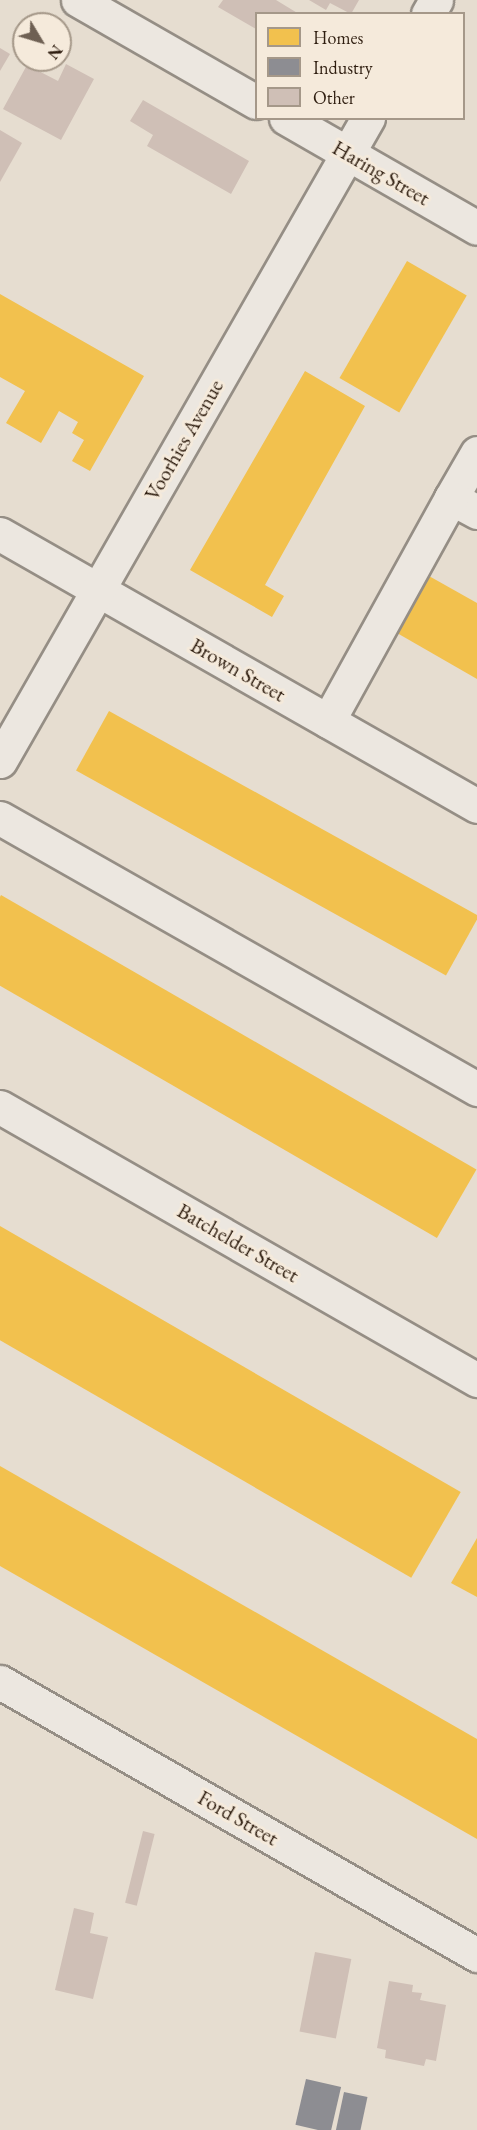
<!DOCTYPE html>
<style>
body{margin:0}
#map{position:relative;width:477px;height:2130px;overflow:hidden;background:#e6ddd0;font-family:"EB Garamond",serif}
div>[style]{position:absolute}
[style*='--x']{left:calc(var(--x)*1px);top:calc(var(--y)*1px);width:calc(var(--w)*1px);rotate:calc(var(--a)*1deg)}
.homes>*{inset:0;background:#f2c14e;transform-origin:0 0}
.industry>*{inset:0;background:#8d8d92;transform-origin:0 0}
.building>*{inset:0;background:#cfbfb6;transform-origin:0 0}
.roads{filter:drop-shadow(2px 0 #958e85) drop-shadow(-2px 0 #958e85) drop-shadow(0 2px #958e85) drop-shadow(0 -2px #958e85)}
.minor>*{height:33px;margin:-16.5px;padding:0 16.5px;transform-origin:16.5px;border-radius:16.5px;background:#ece7e0}
span{translate:-50% -50%;white-space:nowrap;text-align:center;line-height:1.15;-webkit-text-stroke:6px #f5eadb;paint-order:stroke}
.street-label{font-size:21px;color:#2e1d0f}
.legend{position:absolute;left:255px;top:12px;width:210px;height:108px;box-sizing:border-box;background:#f5eadb;border:2px solid #a59889;margin:0;padding:8px 10px;list-style:none;font-size:18px;color:#2e1d0f}
.legend li{display:flex;align-items:center;gap:12px;height:30px}
.legend b{width:30px;border:2px solid #a59889}
.north{position:absolute;left:12px;top:12px;width:60px;height:60px;box-sizing:border-box;background:#f5eadb;border:2px solid #a59889;border-radius:50%;rotate:128deg;font-size:16px;font-weight:700;line-height:24px;text-align:center;color:#2e1d0f}
.north::after{content:'';display:block;margin:auto;width:21px;height:27px;background:#6e6053;clip-path:polygon(50% 0,100% 100%,50% 72%,0 100%)}
</style>
<div id="map">
<div class="homes">
<i style="left:407px;top:261px;width:69px;height:135px;rotate:30deg"></i>
<i style="clip-path:polygon(0 294px,144px 376px,90px 471px,72px 461px,84px 440px,72px 433px,78px 422px,59px 411px,41px 443px,6px 423px,25px 391px,0 377px)"></i>
<i style="clip-path:polygon(305px 371px,365px 406px,265px 585px,284px 596px,272px 617px,190px 570px)"></i>
<i style="clip-path:polygon(429px 576px,477px 603px,477px 679px,397px 633px)"></i>
<i style="left:109px;top:711px;width:423px;height:68px;rotate:29deg"></i>
<i style="left:1px;top:895px;width:549px;height:79px;rotate:30deg"></i>
<i style="left:0;top:1226px;width:532px;height:99px;rotate:30deg"></i>
<i style="clip-path:polygon(0 1466px,477px 1739px,477px 1839px,0 1566px)"></i>
<i style="clip-path:polygon(477px 1538px,477px 1597px,451px 1583px)"></i>
</div>
<div class="industry">
<i style="left:306px;top:2079px;width:36px;height:47px;rotate:13deg"></i>
<i style="left:344px;top:2092px;width:24px;height:39px;rotate:12deg"></i>
</div>
<div class="building">
<i style="clip-path:polygon(223px 0,276px 0,299px 14px,256px 14px,256px 29px,218px 7px)"></i>
<i style="clip-path:polygon(309px 0,359px 0,351px 14px,330px 3px,326px 10px)"></i>
<i style="clip-path:polygon(0 48px,10px 54px,0 71px)"></i>
<i style="clip-path:polygon(66px 64px,94px 79px,61px 140px,3px 109px,27px 65px,58px 81px)"></i>
<i style="clip-path:polygon(143px 100px,249px 161px,231px 194px,147px 146px,153px 135px,130px 121px)"></i>
<i style="clip-path:polygon(0 130px,22px 143px,0 182px)"></i>
<i style="left:143px;top:1831px;width:12px;height:74px;rotate:14deg"></i>
<i style="clip-path:polygon(74px 1908px,94px 1913px,90px 1933px,108px 1937px,93px 1999px,55px 1990px)"></i>
<i style="left:315px;top:1952px;width:37px;height:81px;rotate:11deg"></i>
<i style="clip-path:polygon(389px 1981px,413px 1985px,412px 1992px,422px 1993px,420px 2000px,446px 2005px,436px 2061px,426px 2059px,424px 2066px,385px 2058px,386px 2050px,377px 2048px)"></i>
</div>
<div class="roads">
<div class="minor">
<i style="--x:78;--y:0;--w:205;--a:29.8"></i>
<i style="--x:428;--y:14;--w:16;--a:-60"></i>
<i style="--x:286;--y:118;--w:220;--a:29.9"></i>
<i style="--x:477;--y:453;--w:52;--a:120"></i>
<i style="--x:451;--y:498;--w:30;--a:28"></i>
<i style="--x:0;--y:534;--w:549;--a:29.69"></i>
<i style="--x:328;--y:721;--w:255;--a:-61.1"></i>
<i style="--x:0;--y:761;--w:741;--a:-60.22"></i>
<i style="--x:0;--y:818;--w:549;--a:29.6"></i>
<i style="--x:0;--y:1107;--w:550;--a:29.78"></i>
<i style="--x:0;--y:1682;--w:550;--a:29.78"></i>
</div>
</div>
<div class="street-label">
<span style="left:381px;top:173px;rotate:30deg">Haring Street</span>
<span style="left:184px;top:440px;rotate:-60deg">Voorhies Avenue</span>
<span style="left:238px;top:670px;rotate:30deg">Brown Street</span>
<span style="left:238px;top:1243px;rotate:30deg">Batchelder Street</span>
<span style="left:238px;top:1818px;rotate:30deg">Ford Street</span>
</div>
<ul class="legend">
<li><b style="height:16px;background:#f2c14e"></b>Homes</li>
<li><b style="height:16px;background:#8d8d92"></b>Industry</li>
<li><b style="height:16px;background:#cfbfb6"></b>Other</li>
</ul>
<div class="north">N</div>
</div>
